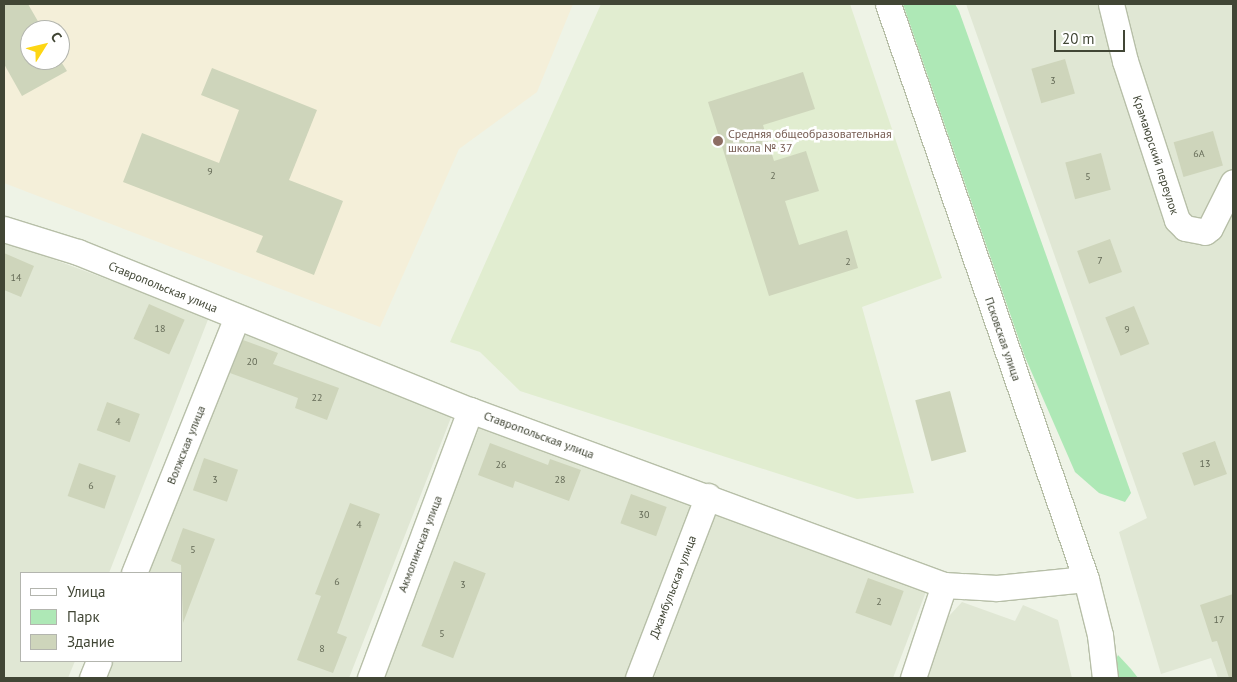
<!DOCTYPE html>
<meta charset="utf-8">
<style>
body{margin:0}
#map{position:relative;width:1237px;height:682px;overflow:hidden;background:#eef3e6;font-family:"PT Sans",sans-serif}
div>[style]{position:absolute}
[style*='--x']{left:calc(var(--x)*1px);top:calc(var(--y)*1px);width:calc(var(--w)*1px);rotate:calc(var(--a)*1deg)}
.residential>*{inset:0;background:#e0e7d4}
.education>*{inset:0;background:#e1edd0}
.medical>*{inset:0;background:#f4efd9}
.green>*{inset:0;background:#aee8b6}
.building>*{inset:0;background:#ced5bb;transform-origin:0 0}
.roads{filter:drop-shadow(1px 0 #b7bfa8) drop-shadow(-1px 0 #b7bfa8) drop-shadow(0 1px #b7bfa8) drop-shadow(0 -1px #b7bfa8)}
.minor>*{height:25px;margin:-12.5px;padding:0 12.5px;transform-origin:12.5px;border-radius:12.5px;background:#fff}
.dots>*{width:14px;height:14px;translate:-50% -50%;box-sizing:border-box;border:2px solid #fff;border-radius:50%}
span{translate:-50% -50%;white-space:nowrap;text-align:center;line-height:1.15;-webkit-text-stroke:5px #fff;paint-order:stroke}
.number-label{font-size:10px;color:#646a56}
.number-label span{-webkit-text-stroke-width:0}
.education-label{font-size:12px;color:#785e54}
.left{translate:0 -50%;text-align:left}
.street-label{font-size:12px;color:#414635}
.frame{position:absolute;inset:0;border:5px solid #414635;pointer-events:none}
.legend{position:absolute;left:20px;top:572px;width:162px;height:90px;box-sizing:border-box;background:#fff;border:1px solid #b3b5ae;margin:0;padding:6px 9px;list-style:none;font-size:15px;color:#414635}
.legend li{display:flex;align-items:center;gap:10px;height:25px}
.legend b{width:25px;border:1px solid #b3b5ae}
.north{position:absolute;left:20px;top:20px;width:50px;height:50px;box-sizing:border-box;background:#fff;border:1px solid #b3b5ae;border-radius:50%;rotate:54deg;font-size:14px;font-weight:700;line-height:20px;text-align:center;color:#414635}
.north::after{content:'';display:block;margin:auto;width:18px;height:22px;background:#fdd614;clip-path:polygon(50% 0,100% 100%,50% 72%,0 100%)}
.scale{position:absolute;left:1054px;top:30px;width:71px;height:22px;box-sizing:border-box;border:2px solid #414635;border-top:0;padding-left:6px;font-size:15px;line-height:18px;white-space:nowrap;color:#414635;-webkit-text-stroke:4px #fff;paint-order:stroke}
</style>
<div id="map">
<div class="residential">
<i style="clip-path:polygon(966px 4px,1233px 4px,1233px 678px,1218px 678px,1211px 658px,1161px 674px,1119px 532px,1147px 518px)"></i>
<i style="clip-path:polygon(4px 241px,209px 317px,109px 573px,21px 573px,21px 661px,75px 661px,68px 678px,4px 678px)"></i>
<i style="clip-path:polygon(243px 325px,454px 410px,349px 678px,103px 678px,110px 661px,181px 661px,181px 573px,144px 573px)"></i>
<i style="clip-path:polygon(482px 421px,694px 499px,626px 678px,379px 678px)"></i>
<i style="clip-path:polygon(715px 510px,927px 589px,893px 678px,654px 678px)"></i>
<i style="clip-path:polygon(962px 602px,1015px 621px,1023px 605px,1058px 620px,1072px 678px,926px 678px,949px 616px)"></i>
</div>
<div class="education">
<i style="clip-path:polygon(601px 4px,850px 4px,942px 278px,862px 307px,914px 493px,857px 499px,520px 391px,480px 352px,450px 342px)"></i>
</div>
<div class="medical">
<i style="clip-path:polygon(evenodd,4px 4px,573px 4px,537px 92px,459px 149px,380px 327px,4px 183px,4px 4px,30px 30px,60px 30px,60px 60px,30px 60px,30px 30px)"></i>
</div>
<div class="green">
<i style="clip-path:polygon(903px 4px,955px 4px,959px 11px,1131px 493px,1125px 502px,1099px 493px,1075px 472px,1025px 357px)"></i>
<i style="clip-path:polygon(1118px 655px,1131px 669px,1138px 678px,1116px 678px,1114px 663px)"></i>
</div>
<div class="building">
<i style="clip-path:polygon(4px 4px,28px 4px,43px 30px,30px 30px,30px 60px,60px 60px,67px 71px,22px 96px,4px 64px)"></i>
<i style="left:1065px;top:59px;width:36px;height:35px;rotate:74deg"></i>
<i style="clip-path:polygon(212px 68px,317px 110px,289px 180px,343px 201px,314px 275px,256px 252px,263px 236px,123px 182px,142px 133px,219px 163px,239px 110px,201px 95px)"></i>
<i style="clip-path:polygon(803px 72px,815px 109px,763px 125px,774px 161px,806px 151px,819px 191px,785px 201px,799px 245px,847px 230px,858px 268px,769px 296px,708px 102px)"></i>
<i style="left:1213px;top:131px;width:36px;height:41px;rotate:74deg"></i>
<i style="left:1101px;top:153px;width:38px;height:37px;rotate:75deg"></i>
<i style="left:1110px;top:239px;width:35px;height:35px;rotate:70deg"></i>
<i style="clip-path:polygon(4px 253px,34px 266px,21px 297px,4px 290px)"></i>
<i style="left:149px;top:304px;width:39px;height:38px;rotate:24deg"></i>
<i style="left:1134px;top:306px;width:41px;height:31px;rotate:68deg"></i>
<i style="clip-path:polygon(243px 340px,278px 353px,273px 364px,339px 388px,327px 420px,295px 408px,298px 398px,230px 373px)"></i>
<i style="left:950px;top:391px;width:63px;height:36px;rotate:75deg"></i>
<i style="left:107px;top:402px;width:35px;height:30px;rotate:20deg"></i>
<i style="left:1215px;top:441px;width:35px;height:35px;rotate:70deg"></i>
<i style="clip-path:polygon(490px 443px,548px 465px,550px 459px,581px 470px,569px 501px,515px 481px,513px 488px,478px 475px)"></i>
<i style="left:204px;top:458px;width:36px;height:34px;rotate:19deg"></i>
<i style="left:79px;top:463px;width:39px;height:35px;rotate:19deg"></i>
<i style="left:631px;top:494px;width:38px;height:31px;rotate:20deg"></i>
<i style="clip-path:polygon(350px 503px,380px 514px,337px 633px,347px 637px,333px 673px,297px 660px,321px 596px,315px 594px)"></i>
<i style="clip-path:polygon(183px 528px,215px 539px,183px 623px,181px 565px,171px 561px)"></i>
<i style="left:454px;top:561px;width:34px;height:91px;rotate:21deg"></i>
<i style="left:868px;top:578px;width:38px;height:37px;rotate:20deg"></i>
<i style="clip-path:polygon(1233px 594px,1233px 678px,1229px 678px,1217px 641px,1212px 642px,1200px 605px)"></i>
</div>
<div class="roads">
<div class="minor">
<i style="--x:888;--y:4;--w:608;--a:71"></i>
<i style="--x:1086;--y:579;--w:58;--a:76"></i>
<i style="--x:1100;--y:635;--w:43;--a:83.4"></i>
<i style="--x:1111;--y:4;--w:59;--a:76.2"></i>
<i style="--x:1125;--y:61;--w:167;--a:71.9"></i>
<i style="--x:1177;--y:220;--w:11;--a:45"></i>
<i style="--x:1185;--y:228;--w:20;--a:11"></i>
<i style="--x:1205;--y:232;--w:6;--a:-39"></i>
<i style="--x:1210;--y:228;--w:51;--a:-63.4"></i>
<i style="--x:4;--y:229;--w:77;--a:17.3"></i>
<i style="--x:78;--y:252;--w:423;--a:22"></i>
<i style="--x:470;--y:410;--w:505;--a:20.26"></i>
<i style="--x:944;--y:585;--w:53;--a:3.2"></i>
<i style="--x:997;--y:588;--w:89;--a:-5.8"></i>
<i style="--x:134;--y:573;--w:276;--a:-68.1"></i>
<i style="--x:92;--y:678;--w:18;--a:-68"></i>
<i style="--x:370;--y:678;--w:286;--a:-69.5"></i>
<i style="--x:638;--y:678;--w:195;--a:-69"></i>
<i style="--x:913;--y:678;--w:98;--a:-71.6"></i>
</div>
</div>
<div class="dots">
<i style="left:718px;top:141px;background:#8d6e63"></i>
</div>
<div class="number-label">
<span style="left:1053px;top:81px">3</span>
<span style="left:1199px;top:154px">6А</span>
<span style="left:210px;top:172px">9</span>
<span style="left:773px;top:176px">2</span>
<span style="left:1088px;top:177px">5</span>
<span style="left:1100px;top:261px">7</span>
<span style="left:848px;top:262px">2</span>
<span style="left:16px;top:278px">14</span>
<span style="left:160px;top:329px">18</span>
<span style="left:1127px;top:330px">9</span>
<span style="left:252px;top:362px">20</span>
<span style="left:317px;top:398px">22</span>
<span style="left:118px;top:422px">4</span>
<span style="left:1205px;top:464px">13</span>
<span style="left:501px;top:465px">26</span>
<span style="left:215px;top:480px">3</span>
<span style="left:560px;top:480px">28</span>
<span style="left:91px;top:486px">6</span>
<span style="left:644px;top:515px">30</span>
<span style="left:359px;top:525px">4</span>
<span style="left:193px;top:550px">5</span>
<span style="left:337px;top:582px">6</span>
<span style="left:463px;top:585px">3</span>
<span style="left:879px;top:602px">2</span>
<span style="left:1219px;top:620px">17</span>
<span style="left:442px;top:634px">5</span>
<span style="left:322px;top:649px">8</span>
</div>
<div class="education-label">
<span class="left" style="left:728px;top:141px">Средняя общеобразовательная<br>школа № 37</span>
</div>
<div class="street-label">
<span style="left:1156px;top:155px;rotate:72deg">Крамаюрский переулок</span>
<span style="left:163px;top:287px;rotate:22deg">Ставропольская улица</span>
<span style="left:1003px;top:339px;rotate:71deg">Псковская улица</span>
<span style="left:539px;top:435px;rotate:20deg">Ставропольская улица</span>
<span style="left:186px;top:445px;rotate:-68deg">Волжская улица</span>
<span style="left:420px;top:544px;rotate:-69deg">Акмолинская улица</span>
<span style="left:673px;top:587px;rotate:-69deg">Джамбульская улица</span>
</div>
<div class="frame"></div>
<ul class="legend">
<li><b style="height:6px;background:#fff"></b>Улица</li>
<li><b style="height:14px;background:#aee8b6"></b>Парк</li>
<li><b style="height:14px;background:#ced5bb"></b>Здание</li>
</ul>
<div class="north">С</div>
<div class="scale">20 m</div>
</div>
